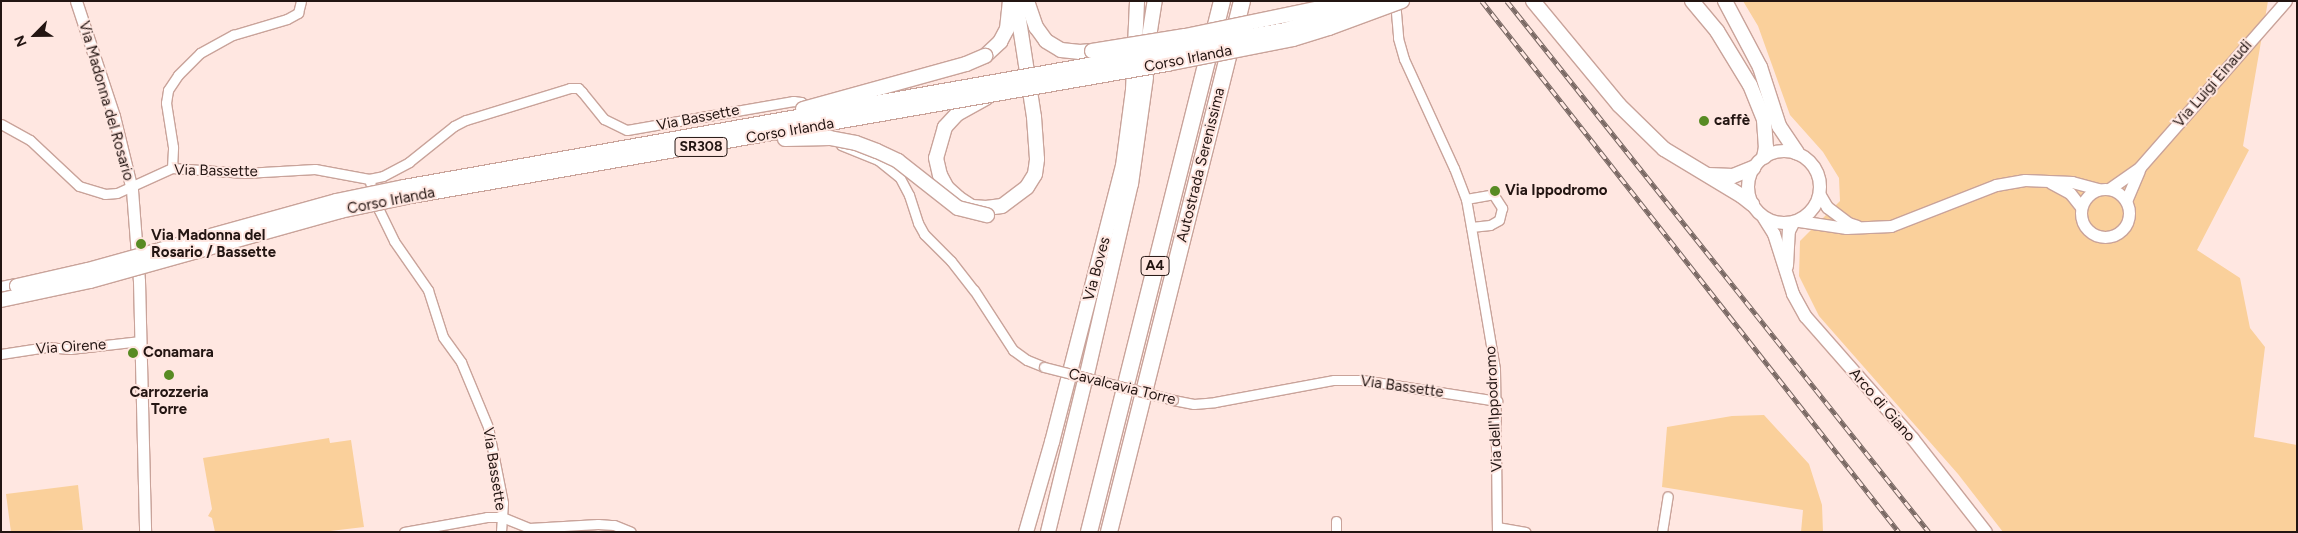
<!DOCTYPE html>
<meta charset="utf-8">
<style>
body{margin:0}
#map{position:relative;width:2298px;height:533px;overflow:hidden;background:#ffe7e1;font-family:Figtree,sans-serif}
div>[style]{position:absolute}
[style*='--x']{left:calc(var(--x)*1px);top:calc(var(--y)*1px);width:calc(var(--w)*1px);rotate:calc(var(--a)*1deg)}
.green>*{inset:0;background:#fad09b}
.roads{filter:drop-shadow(1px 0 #c9a39a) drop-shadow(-1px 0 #c9a39a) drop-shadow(0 1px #c9a39a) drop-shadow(0 -1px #c9a39a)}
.minor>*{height:9px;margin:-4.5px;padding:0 4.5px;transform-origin:4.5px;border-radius:4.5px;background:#fff}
.tertiary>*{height:11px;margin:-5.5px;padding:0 5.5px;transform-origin:5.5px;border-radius:5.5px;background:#fff}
.tertiary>.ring{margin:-5.5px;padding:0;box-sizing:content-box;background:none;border:11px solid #fff;border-radius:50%}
.secondary>*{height:12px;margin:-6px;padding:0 6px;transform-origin:6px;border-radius:6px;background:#fff}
.secondary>.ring{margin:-6px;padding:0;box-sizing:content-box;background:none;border:12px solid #fff;border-radius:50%}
.trunk>*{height:14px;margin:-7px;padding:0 7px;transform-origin:7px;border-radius:7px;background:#fff}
.motorway>*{height:16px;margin:-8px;padding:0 8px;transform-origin:8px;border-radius:8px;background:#fff}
.rail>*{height:4.5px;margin-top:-2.25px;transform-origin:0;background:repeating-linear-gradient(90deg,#ffe7e1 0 8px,#796863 0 16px);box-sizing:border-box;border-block:1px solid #796863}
.bridges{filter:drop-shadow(1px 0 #c9a39a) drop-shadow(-1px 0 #c9a39a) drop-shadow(0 1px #c9a39a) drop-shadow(0 -1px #c9a39a)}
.minor-bridge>*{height:9px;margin:-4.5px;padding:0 4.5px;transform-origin:4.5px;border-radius:4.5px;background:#fff}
.trunk-bridge>*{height:14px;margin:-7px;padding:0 7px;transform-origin:7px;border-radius:7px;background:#fff}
.dots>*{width:14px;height:14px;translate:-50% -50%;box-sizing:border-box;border:2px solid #ffe7e1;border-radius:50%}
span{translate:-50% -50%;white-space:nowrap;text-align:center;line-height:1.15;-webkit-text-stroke:4px #ffe7e1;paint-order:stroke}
.shield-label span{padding:1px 4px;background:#ffe7e1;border:1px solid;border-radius:4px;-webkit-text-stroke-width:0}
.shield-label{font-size:14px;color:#231512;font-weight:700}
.street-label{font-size:15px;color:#231512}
.poi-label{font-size:15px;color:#231512;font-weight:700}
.left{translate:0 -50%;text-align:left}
.frame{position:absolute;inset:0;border:2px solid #231512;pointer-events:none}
.north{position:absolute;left:10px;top:10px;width:50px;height:50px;-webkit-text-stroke:4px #ffe7e1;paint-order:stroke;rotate:247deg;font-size:14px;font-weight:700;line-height:20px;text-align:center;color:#231512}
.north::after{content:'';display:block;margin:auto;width:18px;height:22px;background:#231512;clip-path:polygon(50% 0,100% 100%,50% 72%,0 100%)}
</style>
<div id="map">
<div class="green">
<i style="clip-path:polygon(1743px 1px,2268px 1px,2243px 146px,2249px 150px,2197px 250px,2240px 278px,2250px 328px,2265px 347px,2254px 437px,2297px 445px,2297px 532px,2003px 532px,1958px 474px,1819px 316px,1799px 276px,1800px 241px,1840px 201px,1839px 178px,1823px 152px,1790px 115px,1758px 26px)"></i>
<i style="clip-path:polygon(1764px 415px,1809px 464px,1822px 505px,1823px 532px,1801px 532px,1803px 510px,1662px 487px,1667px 427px,1732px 416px)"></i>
<i style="clip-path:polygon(329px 438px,330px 443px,351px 440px,364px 527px,322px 532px,215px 532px,212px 518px,208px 516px,212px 509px,203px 458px)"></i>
<i style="clip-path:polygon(78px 485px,83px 530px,11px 532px,6px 494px)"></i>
</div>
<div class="roads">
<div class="minor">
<i style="--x:1395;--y:1;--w:37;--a:85"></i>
<i style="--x:1398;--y:38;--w:22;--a:74"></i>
<i style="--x:1404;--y:59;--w:120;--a:65.4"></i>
<i style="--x:1454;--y:168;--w:33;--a:69"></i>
<i style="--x:1466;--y:199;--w:28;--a:80"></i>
<i style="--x:1471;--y:227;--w:144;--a:80.4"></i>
<i style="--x:1495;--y:369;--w:163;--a:89.3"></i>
<i style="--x:1;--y:124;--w:33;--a:29"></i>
<i style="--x:30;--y:140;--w:67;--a:43.2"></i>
<i style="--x:79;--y:186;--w:27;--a:17"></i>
<i style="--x:105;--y:194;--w:12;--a:-5"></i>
<i style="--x:117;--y:193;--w:60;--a:-24.4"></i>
<i style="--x:172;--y:168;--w:73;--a:3.9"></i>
<i style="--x:245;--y:173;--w:70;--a:-3.3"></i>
<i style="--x:315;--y:169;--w:55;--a:10.5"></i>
<i style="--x:369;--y:179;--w:14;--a:-12"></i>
<i style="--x:383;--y:176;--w:30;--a:-28"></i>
<i style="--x:409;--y:162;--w:58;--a:-38.7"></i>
<i style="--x:454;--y:126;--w:13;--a:-27"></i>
<i style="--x:466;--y:120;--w:109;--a:-17.1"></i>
<i style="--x:570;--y:88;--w:8;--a:0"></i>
<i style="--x:578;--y:88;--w:6;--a:45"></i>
<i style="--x:582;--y:92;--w:35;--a:51"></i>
<i style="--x:604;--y:119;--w:25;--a:26"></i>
<i style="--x:627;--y:130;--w:169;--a:-9.9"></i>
<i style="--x:793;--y:101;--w:8;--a:7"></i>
<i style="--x:801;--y:102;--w:12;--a:35"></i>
<i style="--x:841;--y:145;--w:40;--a:22"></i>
<i style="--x:878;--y:160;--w:28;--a:39"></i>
<i style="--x:900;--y:178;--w:19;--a:62"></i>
<i style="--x:909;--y:195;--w:29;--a:72"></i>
<i style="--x:918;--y:223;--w:13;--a:61"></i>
<i style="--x:924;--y:234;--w:38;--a:45"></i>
<i style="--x:951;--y:261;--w:37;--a:52"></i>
<i style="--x:974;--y:290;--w:72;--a:57"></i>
<i style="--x:1013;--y:350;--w:17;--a:36"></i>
<i style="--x:1027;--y:360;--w:18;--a:22"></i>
<i style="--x:172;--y:168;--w:21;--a:-87"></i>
<i style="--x:173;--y:147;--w:45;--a:-99"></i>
<i style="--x:166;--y:103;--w:13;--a:-81"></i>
<i style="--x:168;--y:90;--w:18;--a:-56"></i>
<i style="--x:178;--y:75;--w:31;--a:-45"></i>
<i style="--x:200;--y:53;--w:38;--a:-29"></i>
<i style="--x:233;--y:35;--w:56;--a:-16.5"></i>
<i style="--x:287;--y:19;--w:13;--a:-29"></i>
<i style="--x:298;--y:13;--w:12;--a:-76"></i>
<i style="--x:369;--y:179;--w:33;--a:72"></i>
<i style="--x:379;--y:210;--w:34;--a:64"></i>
<i style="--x:394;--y:241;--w:60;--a:55.2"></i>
<i style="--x:428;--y:290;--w:49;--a:72.3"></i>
<i style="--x:443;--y:337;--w:31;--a:54"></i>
<i style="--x:461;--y:362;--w:70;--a:67.4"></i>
<i style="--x:488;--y:427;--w:77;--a:78.8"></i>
<i style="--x:503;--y:503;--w:29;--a:94"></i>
<i style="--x:1466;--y:199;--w:27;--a:-10"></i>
<i style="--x:1493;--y:194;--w:17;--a:57"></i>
<i style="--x:1502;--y:208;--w:12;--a:104"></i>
<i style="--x:1499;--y:220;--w:10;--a:151"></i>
<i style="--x:1490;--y:225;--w:19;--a:174"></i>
<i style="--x:1;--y:354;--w:46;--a:-8.8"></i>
<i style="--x:46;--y:347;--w:24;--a:5"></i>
<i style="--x:70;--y:349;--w:71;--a:-6.4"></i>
<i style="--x:1173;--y:400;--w:21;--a:11"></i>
<i style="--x:1194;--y:404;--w:21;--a:-5"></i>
<i style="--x:1215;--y:402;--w:121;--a:-10.5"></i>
<i style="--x:1334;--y:380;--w:28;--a:0"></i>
<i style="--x:1362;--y:380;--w:137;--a:8.8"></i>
<i style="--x:1497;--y:527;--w:29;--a:10"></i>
<i style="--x:404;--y:532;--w:84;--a:-10.2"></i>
<i style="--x:487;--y:517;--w:15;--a:0"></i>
<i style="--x:502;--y:517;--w:29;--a:22"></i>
<i style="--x:529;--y:528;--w:69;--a:-3.3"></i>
<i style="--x:598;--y:524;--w:16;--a:4"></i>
<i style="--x:614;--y:525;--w:18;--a:22"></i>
<i style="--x:1336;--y:532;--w:11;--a:-90"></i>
<i style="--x:1662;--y:532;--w:36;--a:-81"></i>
</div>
<div class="tertiary">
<i style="--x:76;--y:1;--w:121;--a:71.7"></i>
<i style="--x:114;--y:116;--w:76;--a:76.3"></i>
<i style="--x:132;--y:190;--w:91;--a:85.6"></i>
<i style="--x:139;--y:281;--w:251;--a:88.6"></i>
<i style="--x:2051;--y:183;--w:21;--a:28"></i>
<i style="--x:2070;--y:193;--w:18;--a:52"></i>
<i class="ring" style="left:2081px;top:189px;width:37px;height:37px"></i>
<i style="--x:2109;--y:189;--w:38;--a:-35"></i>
<i style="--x:2140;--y:167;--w:221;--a:-48.7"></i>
<i style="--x:1820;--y:195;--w:14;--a:60"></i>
<i style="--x:1827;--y:207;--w:26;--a:37"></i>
<i style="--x:1848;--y:223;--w:9;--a:18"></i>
<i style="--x:2126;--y:201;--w:33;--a:-67"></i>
<i style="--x:1799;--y:221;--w:48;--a:8.5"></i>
<i style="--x:1846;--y:228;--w:45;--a:-2.5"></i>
<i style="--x:1891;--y:226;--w:113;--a:-21.3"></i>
<i style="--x:1996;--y:185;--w:29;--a:-10"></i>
<i style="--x:2025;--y:180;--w:47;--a:2.4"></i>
<i style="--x:2072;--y:182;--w:27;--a:15"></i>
</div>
<div class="secondary">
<i class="ring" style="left:1748px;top:151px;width:60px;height:60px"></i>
<i style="--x:1764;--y:218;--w:19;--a:58"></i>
<i style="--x:1774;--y:234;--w:63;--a:72.4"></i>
<i style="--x:1793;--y:294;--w:26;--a:61"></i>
<i style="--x:1806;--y:317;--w:162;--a:48.7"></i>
<i style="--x:1913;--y:439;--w:118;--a:51.9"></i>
<i style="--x:1787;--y:266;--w:35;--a:-87"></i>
<i style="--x:1789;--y:231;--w:9;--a:-63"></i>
</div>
<div class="trunk">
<i style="--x:1027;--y:1;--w:28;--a:71"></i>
<i style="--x:1036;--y:27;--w:17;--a:54"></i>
<i style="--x:1046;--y:41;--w:17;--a:31"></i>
<i style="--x:1061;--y:50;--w:19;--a:6"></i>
<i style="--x:1080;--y:52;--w:12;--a:-5"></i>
<i style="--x:1533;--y:1;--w:135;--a:50.4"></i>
<i style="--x:1619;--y:105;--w:63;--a:44.4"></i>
<i style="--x:1664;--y:149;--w:91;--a:31.1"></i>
<i style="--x:1742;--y:196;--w:13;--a:39"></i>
<i style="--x:1692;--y:1;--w:39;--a:50"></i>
<i style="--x:1717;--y:31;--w:63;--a:58.6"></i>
<i style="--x:1750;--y:85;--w:38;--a:68"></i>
<i style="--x:1764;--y:120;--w:27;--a:86"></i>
<i style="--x:1766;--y:147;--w:10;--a:101"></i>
<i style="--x:1725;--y:1;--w:75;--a:62.1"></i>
<i style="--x:1760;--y:67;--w:62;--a:72.1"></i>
<i style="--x:1779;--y:126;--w:32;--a:56"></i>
<i style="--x:1149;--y:37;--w:36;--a:-81"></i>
<i style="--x:985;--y:56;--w:21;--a:-43"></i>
<i style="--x:1000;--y:42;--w:15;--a:-62"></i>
<i style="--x:1007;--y:29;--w:28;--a:-84"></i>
<i style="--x:986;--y:98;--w:33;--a:151"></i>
<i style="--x:957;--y:114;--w:18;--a:133"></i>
<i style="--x:945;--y:127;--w:32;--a:106"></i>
<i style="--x:936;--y:158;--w:17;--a:77"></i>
<i style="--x:940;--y:175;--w:15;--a:62"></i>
<i style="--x:947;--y:188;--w:15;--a:42"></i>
<i style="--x:958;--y:198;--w:17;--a:33"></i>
<i style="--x:972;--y:207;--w:14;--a:4"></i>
<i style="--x:986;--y:208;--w:16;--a:-7"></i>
<i style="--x:1002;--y:206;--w:31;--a:-37"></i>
<i style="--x:1027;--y:187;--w:15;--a:-58"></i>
<i style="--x:1035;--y:174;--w:15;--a:-82"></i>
<i style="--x:1037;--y:159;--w:42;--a:-94.1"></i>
<i style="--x:1034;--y:117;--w:117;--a:-98.8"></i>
<i style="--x:1708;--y:175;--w:25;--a:2"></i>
<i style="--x:1733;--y:176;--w:22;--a:-22"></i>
<i style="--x:1;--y:289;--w:16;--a:-11"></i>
<i style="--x:1087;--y:374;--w:195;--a:-77"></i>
<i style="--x:1131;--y:184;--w:108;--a:-82"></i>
<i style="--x:1026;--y:532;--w:94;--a:-73.9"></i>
<i style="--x:1052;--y:442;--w:285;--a:-75.6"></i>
<i style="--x:1123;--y:166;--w:77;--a:-82.5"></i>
<i style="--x:1133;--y:90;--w:89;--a:-87.4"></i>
<i style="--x:1048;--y:532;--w:152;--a:-76.3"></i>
</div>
<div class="motorway">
<i style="--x:1089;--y:532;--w:547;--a:-75.94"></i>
<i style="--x:1109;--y:532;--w:547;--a:-75.94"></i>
</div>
</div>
<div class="rail">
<i style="--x:1482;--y:1;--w:675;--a:51.86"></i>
<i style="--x:1507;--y:1;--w:678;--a:51.52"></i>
</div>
<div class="bridges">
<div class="minor-bridge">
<i style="--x:1044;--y:367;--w:133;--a:14.3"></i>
</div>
<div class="trunk-bridge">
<i style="--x:1092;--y:51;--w:94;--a:-9.2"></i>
<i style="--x:1185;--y:36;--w:163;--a:-11.7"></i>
<i style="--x:803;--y:109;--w:169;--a:-15.4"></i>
<i style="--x:966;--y:64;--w:21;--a:-23"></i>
<i style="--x:785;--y:139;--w:45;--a:-1.3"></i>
<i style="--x:830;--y:138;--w:26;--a:11"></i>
<i style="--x:856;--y:143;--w:22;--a:21"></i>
<i style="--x:877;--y:151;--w:23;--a:25"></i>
<i style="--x:898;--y:161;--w:76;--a:38.1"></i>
<i style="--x:958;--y:208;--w:30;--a:14"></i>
<i style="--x:17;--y:286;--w:73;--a:-12.7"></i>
<i style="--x:88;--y:270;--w:257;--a:-15.5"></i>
<i style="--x:336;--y:201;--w:69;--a:-11.6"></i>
<i style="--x:404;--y:187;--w:895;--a:-10.1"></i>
<i style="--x:1285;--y:30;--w:94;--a:-18"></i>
<i style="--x:1;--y:300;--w:91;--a:-12.1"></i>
<i style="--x:90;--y:281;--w:260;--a:-15.6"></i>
<i style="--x:340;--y:211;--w:67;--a:-12"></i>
<i style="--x:406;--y:197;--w:773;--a:-9.91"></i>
<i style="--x:1167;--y:64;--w:128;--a:-11.2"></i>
<i style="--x:1293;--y:39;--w:38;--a:-17"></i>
<i style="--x:1329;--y:28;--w:78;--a:-20.3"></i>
</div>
</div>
<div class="dots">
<i style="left:1704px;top:121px;background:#588b23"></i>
<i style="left:1495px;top:191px;background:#588b23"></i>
<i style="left:141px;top:244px;background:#588b23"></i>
<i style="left:133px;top:353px;background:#588b23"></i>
<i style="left:169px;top:375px;background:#588b23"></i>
</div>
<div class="shield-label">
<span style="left:701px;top:147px">SR308</span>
<span style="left:1155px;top:266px">A4</span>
</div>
<div class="street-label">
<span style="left:1188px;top:59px;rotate:-11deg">Corso Irlanda</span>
<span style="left:2213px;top:84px;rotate:-49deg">Via Luigi Einaudi</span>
<span style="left:106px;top:101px;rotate:74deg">Via Madonna del Rosario</span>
<span style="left:698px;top:118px;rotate:-11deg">Via Bassette</span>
<span style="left:790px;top:131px;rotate:-10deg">Corso Irlanda</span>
<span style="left:1201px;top:165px;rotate:-76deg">Autostrada Serenissima</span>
<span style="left:216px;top:171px;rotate:1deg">Via Bassette</span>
<span style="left:391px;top:201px;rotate:-11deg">Corso Irlanda</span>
<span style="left:1097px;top:269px;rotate:-75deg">Via Boves</span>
<span style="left:71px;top:347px;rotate:-4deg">Via Oirene</span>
<span style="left:1122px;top:387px;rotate:14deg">Cavalcavia Torre</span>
<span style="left:1402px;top:387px;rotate:8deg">Via Bassette</span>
<span style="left:1882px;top:405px;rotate:49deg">Arco di Giano</span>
<span style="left:1494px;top:409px;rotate:-93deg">Via dell'Ippodromo</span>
<span style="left:494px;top:469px;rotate:81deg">Via Bassette</span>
</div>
<div class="poi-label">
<span class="left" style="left:1714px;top:121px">caffè</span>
<span class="left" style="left:1505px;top:191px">Via Ippodromo</span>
<span class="left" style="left:151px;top:244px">Via Madonna del<br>Rosario / Bassette</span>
<span class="left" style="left:143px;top:353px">Conamara</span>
<span style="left:169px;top:401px">Carrozzeria<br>Torre</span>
</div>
<div class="frame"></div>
<div class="north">N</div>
</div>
